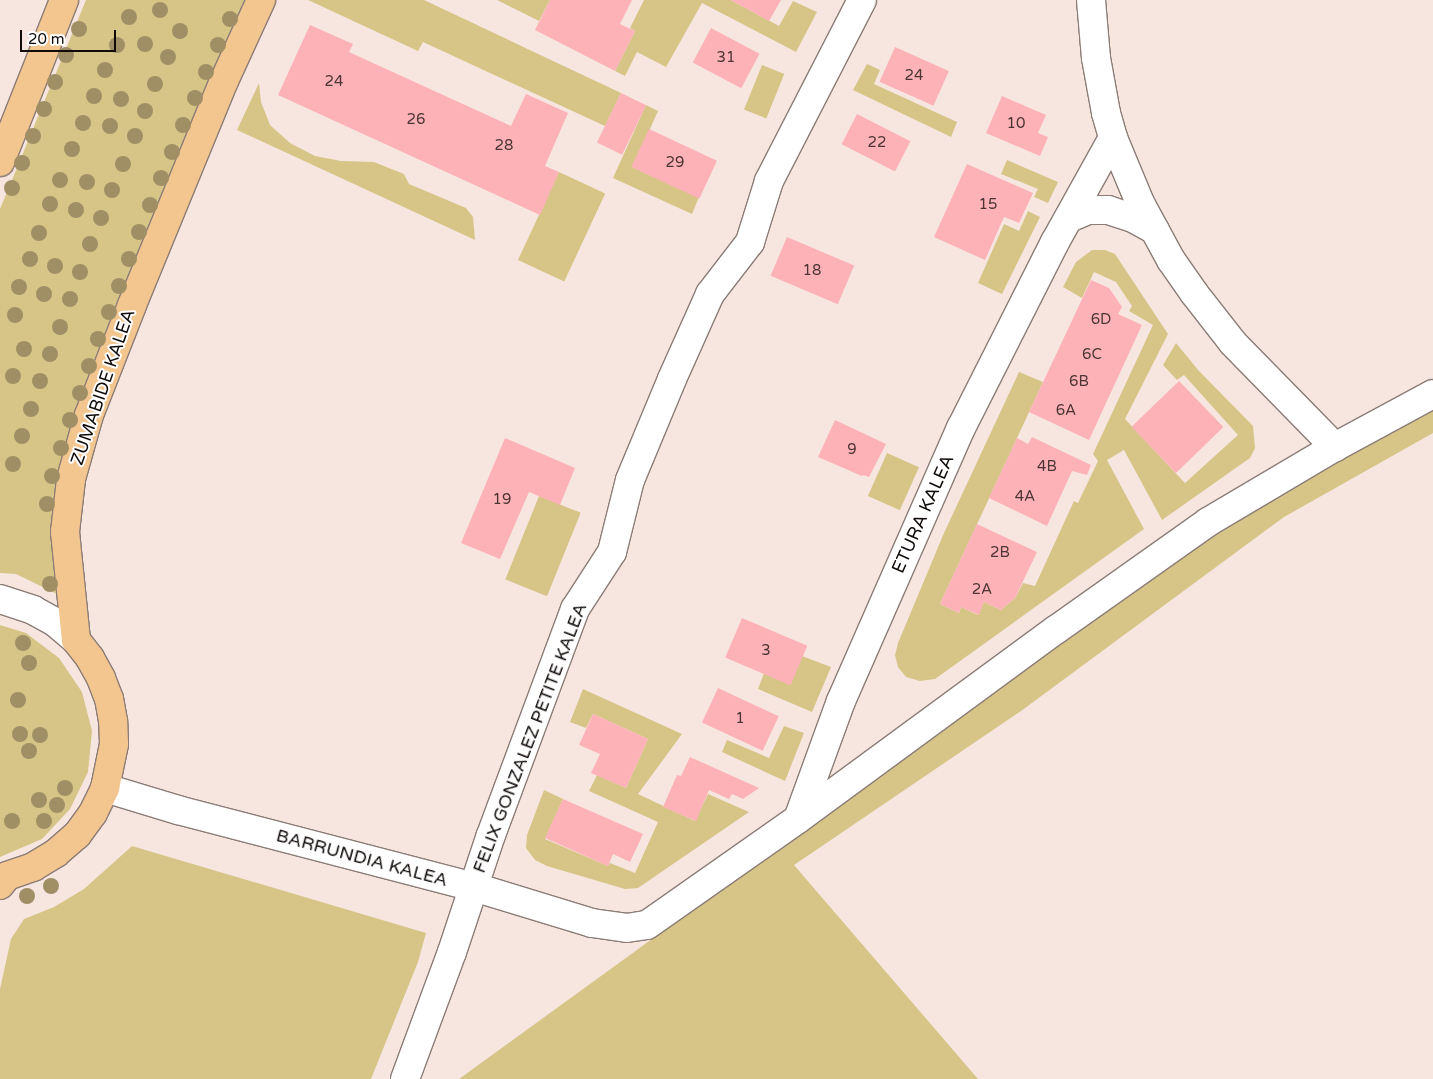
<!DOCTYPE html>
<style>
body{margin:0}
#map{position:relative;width:1433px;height:1079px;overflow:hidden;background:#f7e6e0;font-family:"Varela Round",sans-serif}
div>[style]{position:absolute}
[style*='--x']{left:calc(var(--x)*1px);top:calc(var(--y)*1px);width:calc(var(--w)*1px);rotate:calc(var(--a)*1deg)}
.green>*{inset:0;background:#d6c587;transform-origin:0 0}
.building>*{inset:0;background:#fdb2b7;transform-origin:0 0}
.roads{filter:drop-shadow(1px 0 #8b7c76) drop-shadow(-1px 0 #8b7c76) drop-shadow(0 1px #8b7c76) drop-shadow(0 -1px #8b7c76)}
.street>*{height:28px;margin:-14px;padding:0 14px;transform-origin:14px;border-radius:14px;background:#fff}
.primary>*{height:28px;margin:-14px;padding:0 14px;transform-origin:14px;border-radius:14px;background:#f3c68f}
.trees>*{width:16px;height:16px;margin:-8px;border-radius:50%;background:#a08f65}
span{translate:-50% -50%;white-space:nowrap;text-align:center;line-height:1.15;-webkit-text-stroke:4px #fff;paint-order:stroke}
.number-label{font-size:15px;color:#4b3534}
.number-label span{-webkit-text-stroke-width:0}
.street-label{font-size:18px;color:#100b09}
.scale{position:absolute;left:20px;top:30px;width:96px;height:22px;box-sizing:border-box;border:2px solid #100b09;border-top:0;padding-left:6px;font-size:15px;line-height:18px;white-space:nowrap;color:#100b09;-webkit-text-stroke:4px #fff;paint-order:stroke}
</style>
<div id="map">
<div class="green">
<i style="clip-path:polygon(86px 0,249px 0,142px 243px,67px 456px,61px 596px,16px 574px,0 573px,0 209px)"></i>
<i style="clip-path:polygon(308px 0,424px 0,621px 93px,605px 126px,423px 42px,418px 51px)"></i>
<i style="clip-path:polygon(497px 0,550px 0,539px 21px)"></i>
<i style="clip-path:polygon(644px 0,731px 0,779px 26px,793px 1px,817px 12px,796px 52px,702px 3px,666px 67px,637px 52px,625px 76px,615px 71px,635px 31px,630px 28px)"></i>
<i style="clip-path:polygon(867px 64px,880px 70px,874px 84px,957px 122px,951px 137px,853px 90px)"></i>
<i style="left:762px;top:65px;width:24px;height:48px;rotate:22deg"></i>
<i style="clip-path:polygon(259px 83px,261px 102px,270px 125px,290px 143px,315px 156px,341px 161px,374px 162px,404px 174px,409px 184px,466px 208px,473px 217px,475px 240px,237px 130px)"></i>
<i style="clip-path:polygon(646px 105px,658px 111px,633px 167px,699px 197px,692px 214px,613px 178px)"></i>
<i style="clip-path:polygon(1007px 160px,1058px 182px,1048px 203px,1034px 197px,1038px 189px,1001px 174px)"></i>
<i style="left:559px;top:172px;width:51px;height:97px;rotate:25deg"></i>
<i style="clip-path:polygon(1028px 211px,1040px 217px,1002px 294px,978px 283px,1004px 224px,1019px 231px)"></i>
<i style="clip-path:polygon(1092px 250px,1105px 250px,1115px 254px,1168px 334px,1125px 419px,1185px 483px,1238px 435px,1184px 375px,1177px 380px,1163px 365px,1176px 343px,1199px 371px,1253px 426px,1255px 448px,1250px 458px,1162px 520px,1124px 450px,1107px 460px,1144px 529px,935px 679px,920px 681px,906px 677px,898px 667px,895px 655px,898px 643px,944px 533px,1019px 372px,1043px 382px,940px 604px,959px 613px,961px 607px,978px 615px,984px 602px,1001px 610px,1015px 598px,1023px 583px,1035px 586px,1074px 501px,1078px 503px,1098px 461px,1093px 454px,1153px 325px,1129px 311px,1132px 306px,1116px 282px,1094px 272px,1082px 298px,1063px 287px,1076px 262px)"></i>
<i style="clip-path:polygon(1433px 409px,1433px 433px,1284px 517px,1021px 711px,794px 865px,978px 1079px,459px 1079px,1122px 598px,1279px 489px)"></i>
<i style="left:887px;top:453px;width:35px;height:47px;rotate:24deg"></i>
<i style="left:539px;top:496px;width:45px;height:90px;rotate:22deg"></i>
<i style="clip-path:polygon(0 625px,26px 633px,59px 658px,82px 692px,92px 731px,88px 772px,70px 809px,42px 839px,0 857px)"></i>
<i style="clip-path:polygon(802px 656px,831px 667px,812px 712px,758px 689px,764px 673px)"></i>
<i style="clip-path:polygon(583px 689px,682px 734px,638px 794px,695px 821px,708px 794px,749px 812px,638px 888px,625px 889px,547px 866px,535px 860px,526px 848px,527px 835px,544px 790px,563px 799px,545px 839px,608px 866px,610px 863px,635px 873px,658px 822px,589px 791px,597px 775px,626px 788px,648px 739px,593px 714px,586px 728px,570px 722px)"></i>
<i style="clip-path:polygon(784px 726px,804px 733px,785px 781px,722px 752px,727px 740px,769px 758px)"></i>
<i style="clip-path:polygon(132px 846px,426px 933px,418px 962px,371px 1079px,0 1079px,0 989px,11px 939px,24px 919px,54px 907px,84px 889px)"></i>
</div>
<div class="building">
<i style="clip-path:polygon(550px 0,632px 0,620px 24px,635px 31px,615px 71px,535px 30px)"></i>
<i style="clip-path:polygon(731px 0,781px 0,769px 21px)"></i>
<i style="clip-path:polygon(310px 25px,353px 44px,349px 52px,511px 126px,526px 94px,568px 113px,545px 166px,559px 172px,540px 215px,278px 95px)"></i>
<i style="left:711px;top:28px;width:55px;height:39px;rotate:28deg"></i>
<i style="left:895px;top:47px;width:59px;height:38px;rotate:24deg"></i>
<i style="left:621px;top:93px;width:28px;height:55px;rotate:26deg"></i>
<i style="clip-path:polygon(1002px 96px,1046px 115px,1038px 133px,1048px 137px,1040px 156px,986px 133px)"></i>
<i style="left:857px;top:114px;width:60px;height:34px;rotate:27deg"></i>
<i style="left:649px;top:129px;width:75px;height:42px;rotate:25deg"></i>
<i style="clip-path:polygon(967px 164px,1033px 193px,1019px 223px,1004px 217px,985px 260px,934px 237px)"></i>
<i style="left:787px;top:237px;width:73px;height:42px;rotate:23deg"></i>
<i style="clip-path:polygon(1091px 280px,1109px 288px,1122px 307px,1118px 314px,1142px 325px,1089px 440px,1029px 412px)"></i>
<i style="left:1179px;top:381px;width:64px;height:66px;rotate:46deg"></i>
<i style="clip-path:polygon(835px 420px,886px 444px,869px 477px,863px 475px,862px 476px,818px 457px)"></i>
<i style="clip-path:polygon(1032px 437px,1091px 465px,1087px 475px,1072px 471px,1047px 526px,989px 498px,1017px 438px,1028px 444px)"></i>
<i style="clip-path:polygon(505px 438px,575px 468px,560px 505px,529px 492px,500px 559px,461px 543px)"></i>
<i style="clip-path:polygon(977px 524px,1037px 552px,1015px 598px,1001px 610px,984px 602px,979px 615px,961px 607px,959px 613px,940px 604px)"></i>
<i style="left:742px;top:618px;width:71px;height:43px;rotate:23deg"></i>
<i style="left:718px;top:688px;width:67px;height:38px;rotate:25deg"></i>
<i style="clip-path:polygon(593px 714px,648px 739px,626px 788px,591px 773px,600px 754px,579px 745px)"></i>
<i style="clip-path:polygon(690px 757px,759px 788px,743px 799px,732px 794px,729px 799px,709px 790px,696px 821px,663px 807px,677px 775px,681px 776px)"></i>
<i style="clip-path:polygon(563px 799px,643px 834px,630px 862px,613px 854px,608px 866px,545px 838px)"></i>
</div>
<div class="roads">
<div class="street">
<i style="--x:1091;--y:0;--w:58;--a:85.1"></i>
<i style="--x:1096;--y:58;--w:56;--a:79.7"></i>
<i style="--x:1106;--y:113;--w:26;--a:74"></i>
<i style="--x:1113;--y:138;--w:70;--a:67.4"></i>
<i style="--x:1140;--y:203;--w:65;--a:61.5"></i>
<i style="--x:1171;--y:260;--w:40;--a:55.1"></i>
<i style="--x:1194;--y:293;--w:63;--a:52"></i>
<i style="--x:1233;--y:343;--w:146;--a:45.6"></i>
<i style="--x:1069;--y:218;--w:21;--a:-23"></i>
<i style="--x:1088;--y:210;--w:20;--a:0"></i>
<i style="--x:1108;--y:210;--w:26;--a:18"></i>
<i style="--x:1133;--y:218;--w:25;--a:29"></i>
<i style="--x:0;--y:599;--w:35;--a:18"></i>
<i style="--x:33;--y:610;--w:26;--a:29"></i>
<i style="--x:56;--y:623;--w:26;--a:40"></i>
<i style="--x:105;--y:788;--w:76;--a:16.8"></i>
<i style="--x:178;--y:810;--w:306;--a:14.6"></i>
<i style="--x:474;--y:887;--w:123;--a:17"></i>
<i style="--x:592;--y:923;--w:35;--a:8"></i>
<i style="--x:627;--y:928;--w:20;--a:-9"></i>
<i style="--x:647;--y:925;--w:184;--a:-35.1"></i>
<i style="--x:798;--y:819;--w:321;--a:-36.3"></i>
<i style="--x:1057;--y:629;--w:185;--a:-35.3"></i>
<i style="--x:1208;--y:522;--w:147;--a:-30.6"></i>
<i style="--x:1335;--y:447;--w:111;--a:-28.4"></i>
<i style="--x:798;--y:819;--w:126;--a:-70"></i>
<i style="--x:841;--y:701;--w:298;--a:-66.3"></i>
<i style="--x:961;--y:428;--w:208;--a:-63.2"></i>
<i style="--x:1055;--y:242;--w:119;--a:-60.9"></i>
<i style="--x:405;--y:1079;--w:135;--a:-69.7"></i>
<i style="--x:452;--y:952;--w:123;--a:-71.6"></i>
<i style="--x:491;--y:835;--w:241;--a:-69.6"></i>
<i style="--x:575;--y:609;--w:68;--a:-57"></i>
<i style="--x:612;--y:552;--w:74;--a:-76"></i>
<i style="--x:630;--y:480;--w:109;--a:-67.4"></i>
<i style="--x:672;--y:379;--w:93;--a:-65.9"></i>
<i style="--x:710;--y:294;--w:66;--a:-52.4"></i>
<i style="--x:750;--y:242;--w:64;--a:-72.7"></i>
<i style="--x:769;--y:181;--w:203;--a:-62.8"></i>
</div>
<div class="primary">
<i style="--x:0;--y:162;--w:174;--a:-68.4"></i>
<i style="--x:0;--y:885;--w:11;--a:-52"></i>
<i style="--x:7;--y:876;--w:28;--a:-19"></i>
<i style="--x:33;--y:867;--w:27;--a:-31"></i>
<i style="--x:56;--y:853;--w:28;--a:-41"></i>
<i style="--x:77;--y:835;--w:27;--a:-54"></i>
<i style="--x:93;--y:813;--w:28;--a:-64"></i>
<i style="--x:105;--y:788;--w:45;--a:-78.4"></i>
<i style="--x:114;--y:744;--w:23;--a:-92"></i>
<i style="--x:113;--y:721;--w:22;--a:-100"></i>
<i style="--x:109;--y:699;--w:22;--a:-111"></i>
<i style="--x:101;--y:678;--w:23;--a:-119"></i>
<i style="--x:90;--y:658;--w:23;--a:-128"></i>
<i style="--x:76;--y:640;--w:109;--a:-95.8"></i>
<i style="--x:65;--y:532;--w:53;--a:-83.5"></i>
<i style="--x:71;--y:479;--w:66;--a:-74.3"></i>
<i style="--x:89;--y:415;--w:118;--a:-68.6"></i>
<i style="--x:132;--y:305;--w:242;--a:-67.7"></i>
<i style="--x:224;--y:81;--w:89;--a:-65.4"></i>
</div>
</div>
<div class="trees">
<i style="left:160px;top:10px"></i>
<i style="left:129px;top:17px"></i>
<i style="left:230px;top:19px"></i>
<i style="left:79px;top:29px"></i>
<i style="left:180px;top:31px"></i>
<i style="left:145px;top:44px"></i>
<i style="left:117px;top:45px"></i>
<i style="left:218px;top:45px"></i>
<i style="left:66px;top:55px"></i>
<i style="left:168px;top:57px"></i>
<i style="left:105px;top:70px"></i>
<i style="left:206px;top:72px"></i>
<i style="left:55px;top:82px"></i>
<i style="left:155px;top:84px"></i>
<i style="left:94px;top:96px"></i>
<i style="left:195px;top:98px"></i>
<i style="left:121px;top:99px"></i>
<i style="left:44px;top:109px"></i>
<i style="left:145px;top:111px"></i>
<i style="left:83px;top:123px"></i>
<i style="left:183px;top:125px"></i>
<i style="left:110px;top:126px"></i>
<i style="left:33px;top:136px"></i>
<i style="left:135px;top:136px"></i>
<i style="left:72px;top:149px"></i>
<i style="left:172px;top:152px"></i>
<i style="left:22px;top:163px"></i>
<i style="left:123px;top:164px"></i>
<i style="left:161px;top:178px"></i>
<i style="left:60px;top:180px"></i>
<i style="left:87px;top:182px"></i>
<i style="left:12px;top:188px"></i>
<i style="left:112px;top:190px"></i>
<i style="left:50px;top:204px"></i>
<i style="left:150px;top:205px"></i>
<i style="left:76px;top:210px"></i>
<i style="left:101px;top:218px"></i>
<i style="left:139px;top:232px"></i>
<i style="left:39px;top:233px"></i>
<i style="left:90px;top:244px"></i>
<i style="left:30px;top:259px"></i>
<i style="left:129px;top:259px"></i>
<i style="left:55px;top:266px"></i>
<i style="left:80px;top:272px"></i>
<i style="left:119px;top:286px"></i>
<i style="left:19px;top:287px"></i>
<i style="left:44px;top:294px"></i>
<i style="left:70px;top:299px"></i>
<i style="left:109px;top:312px"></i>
<i style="left:15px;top:315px"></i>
<i style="left:60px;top:327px"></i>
<i style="left:98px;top:339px"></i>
<i style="left:24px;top:349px"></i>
<i style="left:50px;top:354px"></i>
<i style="left:89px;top:366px"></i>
<i style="left:13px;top:376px"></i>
<i style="left:40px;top:381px"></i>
<i style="left:80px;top:393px"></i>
<i style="left:31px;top:409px"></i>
<i style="left:70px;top:420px"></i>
<i style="left:22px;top:436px"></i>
<i style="left:61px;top:448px"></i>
<i style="left:13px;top:464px"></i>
<i style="left:52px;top:476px"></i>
<i style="left:47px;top:504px"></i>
<i style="left:50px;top:584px"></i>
<i style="left:23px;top:643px"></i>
<i style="left:29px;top:663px"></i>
<i style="left:18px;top:700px"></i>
<i style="left:20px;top:734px"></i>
<i style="left:40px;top:735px"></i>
<i style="left:29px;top:751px"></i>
<i style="left:65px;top:788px"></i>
<i style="left:39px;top:800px"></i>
<i style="left:57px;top:805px"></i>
<i style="left:12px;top:821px"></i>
<i style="left:44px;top:821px"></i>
<i style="left:51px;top:886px"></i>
<i style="left:27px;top:896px"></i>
</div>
<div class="number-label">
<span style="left:726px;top:58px">31</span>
<span style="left:914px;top:76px">24</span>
<span style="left:334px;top:82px">24</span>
<span style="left:416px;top:120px">26</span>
<span style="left:1016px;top:124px">10</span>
<span style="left:877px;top:143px">22</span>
<span style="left:504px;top:146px">28</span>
<span style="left:675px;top:163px">29</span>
<span style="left:988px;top:205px">15</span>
<span style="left:812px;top:271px">18</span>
<span style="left:1101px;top:320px">6D</span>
<span style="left:1092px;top:355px">6C</span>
<span style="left:1079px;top:382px">6B</span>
<span style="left:1066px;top:411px">6A</span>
<span style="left:852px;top:450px">9</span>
<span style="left:1047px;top:467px">4B</span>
<span style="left:1025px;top:497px">4A</span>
<span style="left:502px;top:500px">19</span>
<span style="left:1000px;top:553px">2B</span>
<span style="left:982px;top:590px">2A</span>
<span style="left:766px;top:651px">3</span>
<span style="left:740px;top:719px">1</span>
</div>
<div class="street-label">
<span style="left:103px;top:387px;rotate:-71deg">ZUMABIDE KALEA</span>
<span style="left:923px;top:514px;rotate:-66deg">ETURA KALEA</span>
<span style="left:530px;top:738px;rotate:-69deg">FELIX GONZALEZ PETITE KALEA</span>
<span style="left:362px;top:858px;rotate:15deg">BARRUNDIA KALEA</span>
</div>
<div class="scale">20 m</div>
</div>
